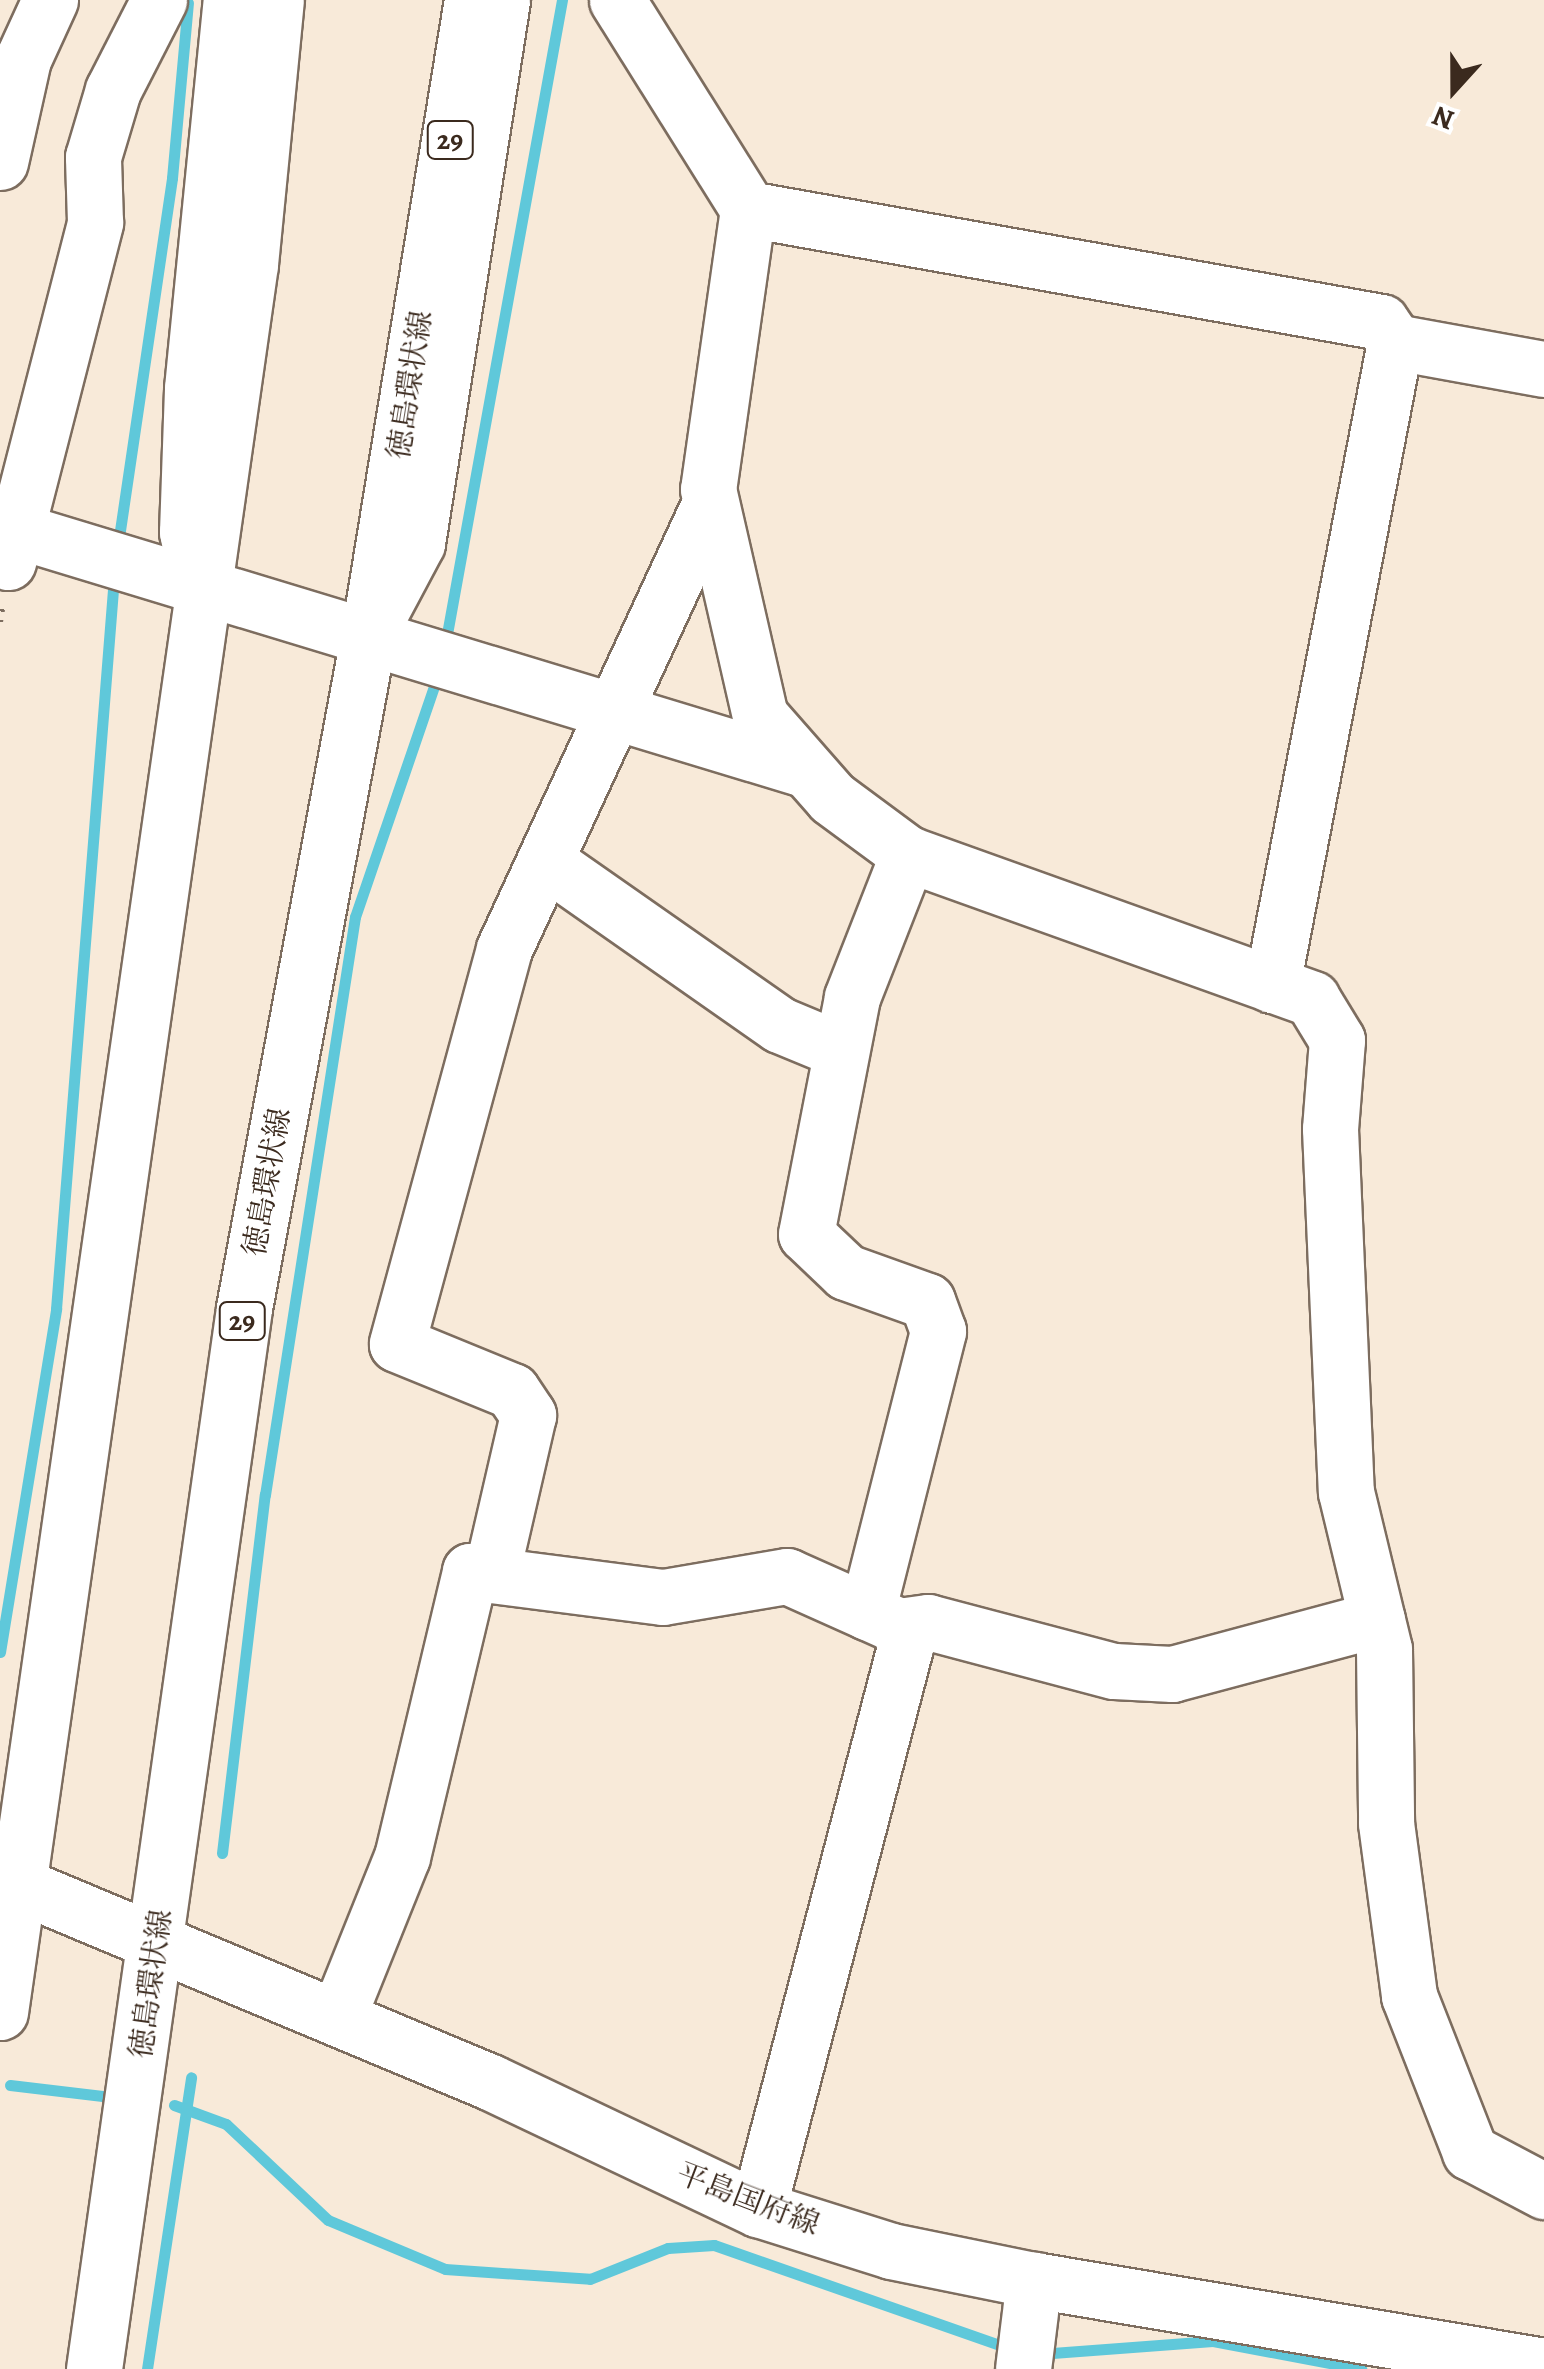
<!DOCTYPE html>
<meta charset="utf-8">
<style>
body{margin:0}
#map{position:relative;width:1544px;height:2369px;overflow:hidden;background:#f8ead9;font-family:Alegreya,"Noto Serif JP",serif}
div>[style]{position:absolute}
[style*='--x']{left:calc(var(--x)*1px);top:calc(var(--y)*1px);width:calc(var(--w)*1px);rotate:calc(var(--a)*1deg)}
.stream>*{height:11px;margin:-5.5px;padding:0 5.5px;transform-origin:5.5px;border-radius:5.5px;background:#5fc8da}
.path>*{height:6px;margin-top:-3px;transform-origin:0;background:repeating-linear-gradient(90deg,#7d6d5f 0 2.5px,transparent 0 10.5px)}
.roads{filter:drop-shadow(2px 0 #7d6d5f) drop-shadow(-2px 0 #7d6d5f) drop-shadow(0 2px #7d6d5f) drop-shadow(0 -2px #7d6d5f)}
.minor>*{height:55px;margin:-27.5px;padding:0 27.5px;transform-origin:27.5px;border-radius:27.5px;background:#fff}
.major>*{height:55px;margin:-27.5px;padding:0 27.5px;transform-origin:27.5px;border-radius:27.5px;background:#fff}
span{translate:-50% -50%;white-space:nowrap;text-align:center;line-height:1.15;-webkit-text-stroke:8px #fff;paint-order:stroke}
.shield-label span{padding:2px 8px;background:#fff;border:2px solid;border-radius:8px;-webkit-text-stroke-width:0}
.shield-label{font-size:28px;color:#3b2a1e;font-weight:700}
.street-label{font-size:30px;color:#3b2a1e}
.north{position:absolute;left:1404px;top:40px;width:100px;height:100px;-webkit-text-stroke:8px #fff;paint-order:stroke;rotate:201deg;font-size:28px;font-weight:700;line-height:40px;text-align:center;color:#3b2a1e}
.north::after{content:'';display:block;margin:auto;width:35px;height:45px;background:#3b2a1e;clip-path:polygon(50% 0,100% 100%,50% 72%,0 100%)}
</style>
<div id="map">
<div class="stream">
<i style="--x:118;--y:544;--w:370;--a:-81.6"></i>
<i style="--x:172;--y:178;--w:176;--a:-84.8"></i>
<i style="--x:445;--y:645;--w:656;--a:-79.72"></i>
<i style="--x:0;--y:1652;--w:348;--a:-80.7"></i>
<i style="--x:56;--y:1309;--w:734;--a:-85.47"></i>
<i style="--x:222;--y:1853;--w:361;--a:-83.2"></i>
<i style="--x:265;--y:1495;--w:585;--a:-81.15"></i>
<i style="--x:355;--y:917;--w:259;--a:-71.1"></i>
<i style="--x:10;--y:2085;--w:110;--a:6.8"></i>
<i style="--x:174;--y:2105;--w:55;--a:20.1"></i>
<i style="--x:226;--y:2124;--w:140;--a:43.3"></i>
<i style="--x:328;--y:2220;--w:127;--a:22.7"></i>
<i style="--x:445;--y:2269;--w:145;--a:3.9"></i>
<i style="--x:590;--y:2279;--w:84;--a:-21.7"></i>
<i style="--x:668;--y:2248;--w:46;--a:-3.7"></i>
<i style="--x:714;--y:2245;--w:315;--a:19.3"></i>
<i style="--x:1039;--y:2354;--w:174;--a:-4.3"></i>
<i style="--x:1213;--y:2341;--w:151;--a:10.7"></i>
<i style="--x:147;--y:2369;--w:295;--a:-81.4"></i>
</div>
<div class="path">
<i style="--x:0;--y:622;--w:18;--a:-81"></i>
</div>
<div class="roads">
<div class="minor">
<i style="--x:617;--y:0;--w:247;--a:57.9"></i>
<i style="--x:748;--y:209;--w:283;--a:98.1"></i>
<i style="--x:708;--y:489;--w:233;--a:77.1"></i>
<i style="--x:760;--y:716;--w:109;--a:48.7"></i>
<i style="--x:832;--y:798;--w:94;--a:36.4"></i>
<i style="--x:908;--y:854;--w:429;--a:19.7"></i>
<i style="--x:1312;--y:999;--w:48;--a:58.6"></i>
<i style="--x:1337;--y:1040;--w:89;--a:94.5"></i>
<i style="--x:1330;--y:1129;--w:363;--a:87.5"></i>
<i style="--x:1346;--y:1492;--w:162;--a:76.4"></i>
<i style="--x:1384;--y:1649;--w:174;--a:89.3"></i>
<i style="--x:1386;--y:1823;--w:175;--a:82.4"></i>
<i style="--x:1409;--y:1996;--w:168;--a:68.6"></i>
<i style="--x:1470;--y:2152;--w:84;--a:27.8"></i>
<i style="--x:0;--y:162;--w:106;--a:-77.4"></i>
<i style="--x:23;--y:59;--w:65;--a:-65.4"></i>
<i style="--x:748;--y:209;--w:643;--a:10.12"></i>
<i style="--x:1381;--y:322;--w:24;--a:55"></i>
<i style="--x:1395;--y:342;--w:151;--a:10.3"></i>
<i style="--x:710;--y:503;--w:491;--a:114.8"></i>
<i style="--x:504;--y:949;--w:409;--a:105.2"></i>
<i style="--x:397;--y:1344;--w:124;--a:22.2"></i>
<i style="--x:512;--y:1391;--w:29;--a:56"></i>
<i style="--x:528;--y:1415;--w:164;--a:103"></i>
<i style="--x:491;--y:1575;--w:173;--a:7.3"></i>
<i style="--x:663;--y:1597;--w:126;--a:-9.6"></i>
<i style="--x:787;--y:1576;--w:123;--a:24.1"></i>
<i style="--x:899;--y:1626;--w:22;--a:74"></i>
<i style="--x:905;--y:1647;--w:581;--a:104.66"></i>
<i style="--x:19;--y:531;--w:820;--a:16.87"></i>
<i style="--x:8;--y:562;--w:351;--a:-75.6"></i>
<i style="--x:95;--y:222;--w:65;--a:-91.8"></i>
<i style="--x:93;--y:157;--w:70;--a:-73.4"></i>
<i style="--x:113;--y:90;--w:101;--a:-62.9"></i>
<i style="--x:196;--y:575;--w:44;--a:-101.8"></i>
<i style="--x:187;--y:532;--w:144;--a:-88"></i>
<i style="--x:192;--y:388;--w:390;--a:-84.3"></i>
<i style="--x:374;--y:624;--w:92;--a:-62"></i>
<i style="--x:417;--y:543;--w:550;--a:-81.1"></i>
<i style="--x:547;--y:862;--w:284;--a:35"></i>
<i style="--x:780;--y:1025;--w:65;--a:22.6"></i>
<i style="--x:1272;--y:985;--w:655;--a:-79.17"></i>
<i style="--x:867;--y:1612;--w:290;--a:-75.8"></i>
<i style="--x:938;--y:1331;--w:32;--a:-110"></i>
<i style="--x:927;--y:1301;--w:86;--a:-160.3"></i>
<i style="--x:846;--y:1272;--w:55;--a:-136.5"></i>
<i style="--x:806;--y:1234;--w:241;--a:-79"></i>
<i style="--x:852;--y:997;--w:154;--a:-68.6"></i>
<i style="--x:899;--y:1626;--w:29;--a:-8"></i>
<i style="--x:928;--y:1622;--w:192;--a:14.8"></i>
<i style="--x:1114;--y:1671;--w:58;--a:3"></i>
<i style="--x:1172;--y:1674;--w:212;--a:-15"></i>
<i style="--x:338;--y:2016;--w:171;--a:-68.1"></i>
<i style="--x:402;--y:1857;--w:294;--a:-76.6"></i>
<i style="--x:470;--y:1571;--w:21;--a:11"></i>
<i style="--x:1023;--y:2369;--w:90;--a:-83"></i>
</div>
<div class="major">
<i style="--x:0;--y:1877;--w:531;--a:22.7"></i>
<i style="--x:490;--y:2082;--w:297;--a:25.4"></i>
<i style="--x:758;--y:2209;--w:139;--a:17.5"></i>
<i style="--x:891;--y:2251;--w:146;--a:11.5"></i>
<i style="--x:1034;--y:2280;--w:517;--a:9.57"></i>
<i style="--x:0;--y:2012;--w:1766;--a:-81.86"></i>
<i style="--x:250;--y:264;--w:265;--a:-84.4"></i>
<i style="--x:94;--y:2369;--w:1072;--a:-81.95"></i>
<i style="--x:244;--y:1308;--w:686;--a:-79.51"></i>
<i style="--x:369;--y:633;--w:641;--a:-80.76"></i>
</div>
</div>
<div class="shield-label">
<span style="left:450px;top:140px">29</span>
<span style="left:242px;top:1321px">29</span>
</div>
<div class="street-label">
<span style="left:410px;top:385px;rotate:-81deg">徳島環状線</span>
<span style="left:267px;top:1182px;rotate:-80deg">徳島環状線</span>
<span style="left:151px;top:1984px;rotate:-82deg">徳島環状線</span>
<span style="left:748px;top:2199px;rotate:21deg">平島国府線</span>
</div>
<div class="north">N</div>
</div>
